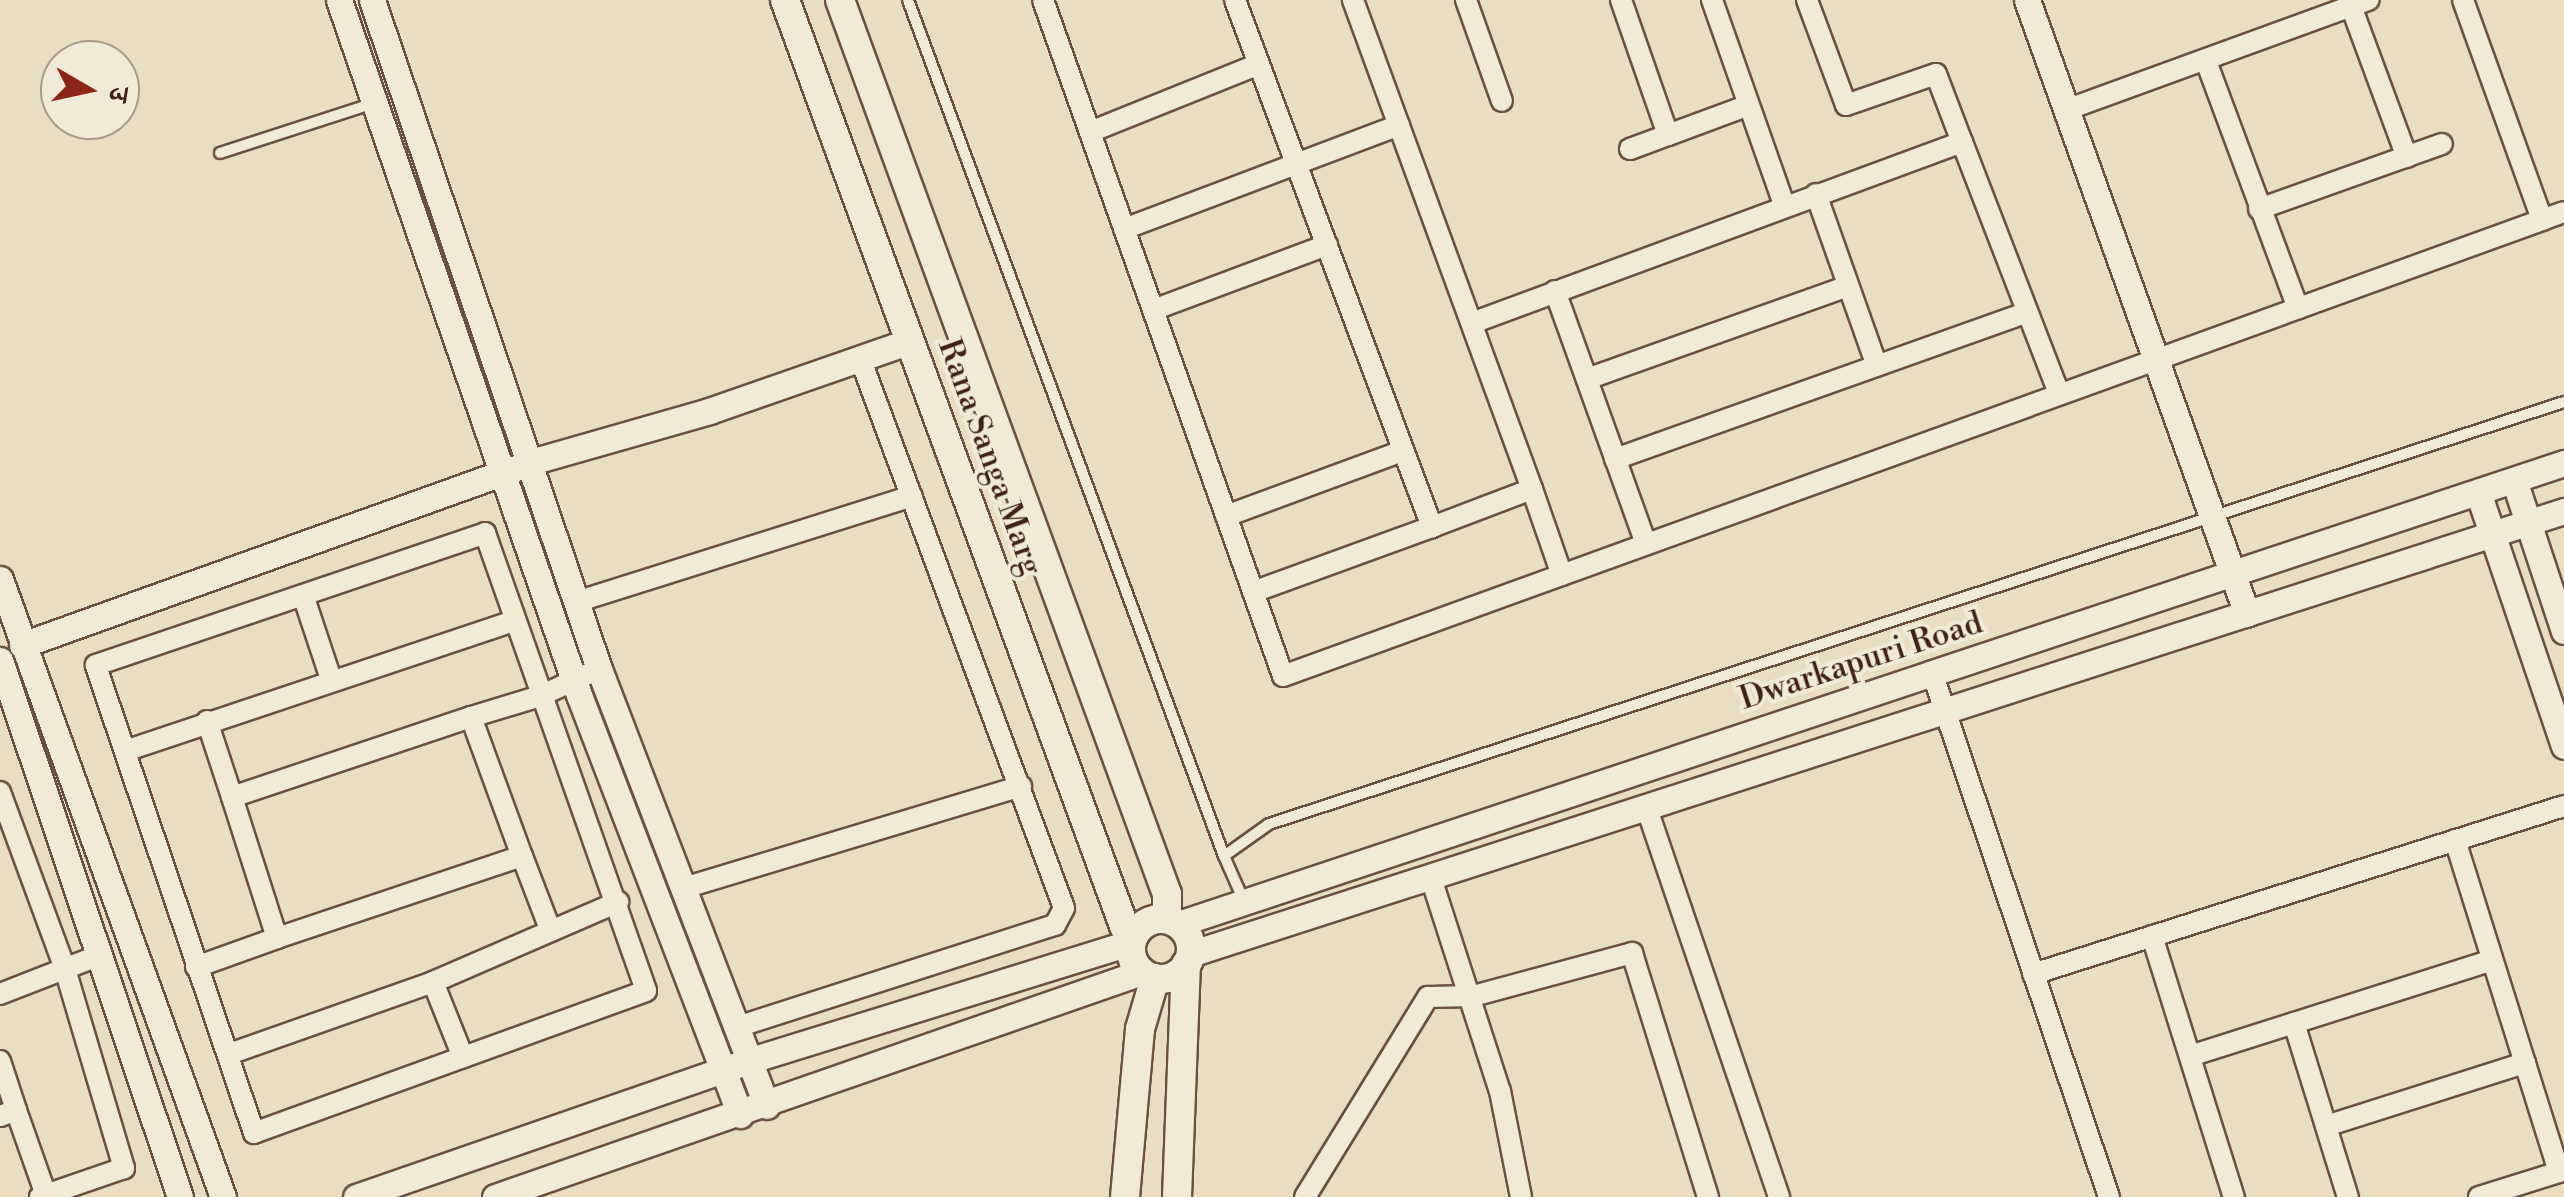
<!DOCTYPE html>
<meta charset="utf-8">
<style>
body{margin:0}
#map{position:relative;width:2564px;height:1197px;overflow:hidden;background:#e9dec1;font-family:"Libre Bodoni","Noto Serif Devanagari",serif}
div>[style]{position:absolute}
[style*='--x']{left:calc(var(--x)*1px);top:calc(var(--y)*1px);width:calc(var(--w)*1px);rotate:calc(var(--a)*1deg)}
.roads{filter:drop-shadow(2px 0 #6a5041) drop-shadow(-2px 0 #6a5041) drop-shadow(0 2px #6a5041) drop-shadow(0 -2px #6a5041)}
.service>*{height:10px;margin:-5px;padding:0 5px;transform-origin:5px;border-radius:5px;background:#f1ead7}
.minor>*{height:20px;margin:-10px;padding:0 10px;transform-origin:10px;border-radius:10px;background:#f1ead7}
.tertiary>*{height:25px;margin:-12.5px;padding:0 12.5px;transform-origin:12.5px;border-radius:12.5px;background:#f1ead7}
.secondary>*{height:28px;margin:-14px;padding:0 14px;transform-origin:14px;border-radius:14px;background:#f1ead7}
.secondary>.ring{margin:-14px;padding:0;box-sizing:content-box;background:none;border:28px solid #f1ead7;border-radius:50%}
span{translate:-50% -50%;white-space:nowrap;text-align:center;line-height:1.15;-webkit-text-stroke:8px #f1ead7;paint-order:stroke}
.street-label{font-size:32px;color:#3f2116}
.north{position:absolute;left:40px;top:40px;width:100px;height:100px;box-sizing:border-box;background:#f1ead7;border:2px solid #aa9a8a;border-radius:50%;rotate:99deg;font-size:28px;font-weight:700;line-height:40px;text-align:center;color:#3f2116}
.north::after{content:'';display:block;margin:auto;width:35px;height:45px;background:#8f2418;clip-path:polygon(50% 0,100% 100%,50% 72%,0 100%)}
</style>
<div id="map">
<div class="roads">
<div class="service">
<i style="--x:908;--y:0;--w:912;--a:69.74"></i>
<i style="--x:220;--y:153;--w:162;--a:-18"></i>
<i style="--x:1243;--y:899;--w:47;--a:-113.8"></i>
<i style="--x:1224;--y:856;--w:55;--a:-35.4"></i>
<i style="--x:1269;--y:824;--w:1362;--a:-18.05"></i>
</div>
<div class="minor">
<i style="--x:1043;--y:0;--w:717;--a:70.45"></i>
<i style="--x:1283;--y:676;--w:1362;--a:-19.91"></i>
<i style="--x:1235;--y:0;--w:563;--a:69.5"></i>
<i style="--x:1432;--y:527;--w:107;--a:-20.8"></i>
<i style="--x:1532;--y:489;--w:521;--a:-110.11"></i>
<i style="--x:1466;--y:0;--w:107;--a:70.4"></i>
<i style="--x:1621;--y:0;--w:143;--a:70.8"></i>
<i style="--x:1668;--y:135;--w:86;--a:-20.3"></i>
<i style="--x:1712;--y:0;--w:217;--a:70.6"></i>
<i style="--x:1807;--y:0;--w:112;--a:69.6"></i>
<i style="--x:1846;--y:105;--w:95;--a:-19"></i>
<i style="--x:1936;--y:74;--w:73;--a:69.1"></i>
<i style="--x:2463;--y:0;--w:234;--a:70.2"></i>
<i style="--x:2351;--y:6;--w:161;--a:69.7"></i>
<i style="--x:2206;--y:61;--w:264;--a:69.6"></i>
<i style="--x:2066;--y:110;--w:322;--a:-20"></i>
<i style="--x:1090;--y:132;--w:182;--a:-21.9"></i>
<i style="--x:1630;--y:149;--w:40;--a:-20.2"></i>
<i style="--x:1816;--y:194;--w:182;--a:70.5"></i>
<i style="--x:2259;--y:209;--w:194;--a:-19.6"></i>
<i style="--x:1124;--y:229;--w:294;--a:-20.7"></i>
<i style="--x:1555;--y:291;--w:269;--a:70.2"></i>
<i style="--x:1153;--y:310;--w:186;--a:-20.5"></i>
<i style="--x:1472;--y:323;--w:522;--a:-20.27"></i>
<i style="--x:1962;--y:142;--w:270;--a:68.9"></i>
<i style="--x:1587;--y:379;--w:277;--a:-19.6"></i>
<i style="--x:1615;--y:459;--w:437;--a:-19.6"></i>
<i style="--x:1532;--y:489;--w:91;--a:70.8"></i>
<i style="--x:1226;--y:516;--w:189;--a:-20.2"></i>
<i style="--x:485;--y:533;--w:485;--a:70.6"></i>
<i style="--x:646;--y:991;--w:417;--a:160.1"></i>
<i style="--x:254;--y:1133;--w:494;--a:-108.7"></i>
<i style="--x:96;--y:665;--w:411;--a:-18.7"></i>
<i style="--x:1253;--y:592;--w:190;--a:-20"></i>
<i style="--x:304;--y:598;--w:85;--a:71.6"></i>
<i style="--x:576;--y:602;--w:352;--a:-17.5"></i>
<i style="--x:1932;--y:672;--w:554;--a:71.37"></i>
<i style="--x:471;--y:717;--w:148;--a:69.9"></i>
<i style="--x:522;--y:856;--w:258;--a:161.5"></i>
<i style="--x:277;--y:938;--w:148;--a:-107.7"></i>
<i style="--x:232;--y:797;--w:252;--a:-18.5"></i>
<i style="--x:471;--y:717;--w:72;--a:-16.9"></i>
<i style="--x:540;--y:696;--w:65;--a:-24.6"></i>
<i style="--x:207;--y:721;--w:80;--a:71.8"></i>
<i style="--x:128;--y:750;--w:406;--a:-18.5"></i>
<i style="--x:0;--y:792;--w:189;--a:69.8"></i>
<i style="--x:65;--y:969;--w:208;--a:73.5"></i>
<i style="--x:124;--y:1168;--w:89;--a:161"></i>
<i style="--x:1647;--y:809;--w:410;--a:71.2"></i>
<i style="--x:2455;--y:840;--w:348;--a:72.6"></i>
<i style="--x:2559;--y:1172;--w:84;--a:162.6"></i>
<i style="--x:522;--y:856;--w:78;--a:69"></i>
<i style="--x:1431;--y:878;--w:224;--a:72.1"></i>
<i style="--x:1500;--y:1091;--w:108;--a:78.8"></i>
<i style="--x:687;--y:887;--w:349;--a:-16.8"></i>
<i style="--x:2152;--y:936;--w:274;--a:72.6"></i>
<i style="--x:196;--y:967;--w:86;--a:-19.7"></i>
<i style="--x:2033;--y:974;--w:557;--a:-17.56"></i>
<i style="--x:433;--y:982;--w:81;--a:68.2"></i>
<i style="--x:0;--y:994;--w:107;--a:-21.3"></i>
<i style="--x:2294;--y:1023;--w:182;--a:72.8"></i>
<i style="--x:740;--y:1026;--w:331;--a:-17.8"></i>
<i style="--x:1055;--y:925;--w:19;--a:-62"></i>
<i style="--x:1064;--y:908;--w:587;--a:-110.35"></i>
<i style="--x:229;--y:1054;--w:216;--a:-19.4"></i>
<i style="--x:433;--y:982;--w:202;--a:-23.4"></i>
<i style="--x:2190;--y:1056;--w:317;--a:-17.6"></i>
<i style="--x:0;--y:1061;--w:52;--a:71.9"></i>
<i style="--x:16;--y:1110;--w:17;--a:159"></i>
<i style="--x:16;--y:1110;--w:90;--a:70.6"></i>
<i style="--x:2326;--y:1126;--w:209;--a:-17.6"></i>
<i style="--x:1305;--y:1197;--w:235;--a:-58.4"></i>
<i style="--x:1428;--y:997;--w:45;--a:-1.3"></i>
<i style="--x:1473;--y:996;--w:165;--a:-15.1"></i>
<i style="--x:1632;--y:953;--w:256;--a:72.7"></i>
</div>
<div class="tertiary">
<i style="--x:339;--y:0;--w:735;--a:70.95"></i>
<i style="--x:579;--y:695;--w:450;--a:69"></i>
<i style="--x:372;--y:0;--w:706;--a:71.26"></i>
<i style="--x:599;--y:669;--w:468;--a:69"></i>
<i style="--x:2027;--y:0;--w:652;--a:70.29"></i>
<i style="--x:2514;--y:480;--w:159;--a:71.7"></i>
<i style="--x:2478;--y:492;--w:268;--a:71.3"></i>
<i style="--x:0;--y:579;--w:657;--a:70.16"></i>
<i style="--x:22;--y:645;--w:551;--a:-19.72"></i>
<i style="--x:541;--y:459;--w:175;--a:-15.9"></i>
<i style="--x:709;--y:411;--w:213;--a:-19.2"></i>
<i style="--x:0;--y:660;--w:566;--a:71.47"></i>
<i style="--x:1178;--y:924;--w:1461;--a:-18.4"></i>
<i style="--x:1190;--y:954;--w:1444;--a:-17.87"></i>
<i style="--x:356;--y:1197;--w:418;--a:-19.1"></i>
<i style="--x:751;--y:1060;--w:399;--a:-17.2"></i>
<i style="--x:495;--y:1197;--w:685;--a:-19.18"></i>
</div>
<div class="secondary">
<i style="--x:785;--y:0;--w:986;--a:69.89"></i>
<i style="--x:1124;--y:926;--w:13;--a:32"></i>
<i style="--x:840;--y:0;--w:952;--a:69.91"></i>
<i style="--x:1167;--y:894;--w:25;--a:90"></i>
<i class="ring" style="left:1131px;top:919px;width:32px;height:32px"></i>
<i style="--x:1125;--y:1197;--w:169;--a:-84.9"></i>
<i style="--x:1140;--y:1029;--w:53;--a:-73.6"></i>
<i style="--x:1177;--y:1197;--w:233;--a:-87.8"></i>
</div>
</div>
<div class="street-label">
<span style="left:990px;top:457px;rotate:70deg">Rana Sanga Marg</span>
<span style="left:1861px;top:661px;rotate:-18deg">Dwarkapuri Road</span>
</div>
<div class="north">उ</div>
</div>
